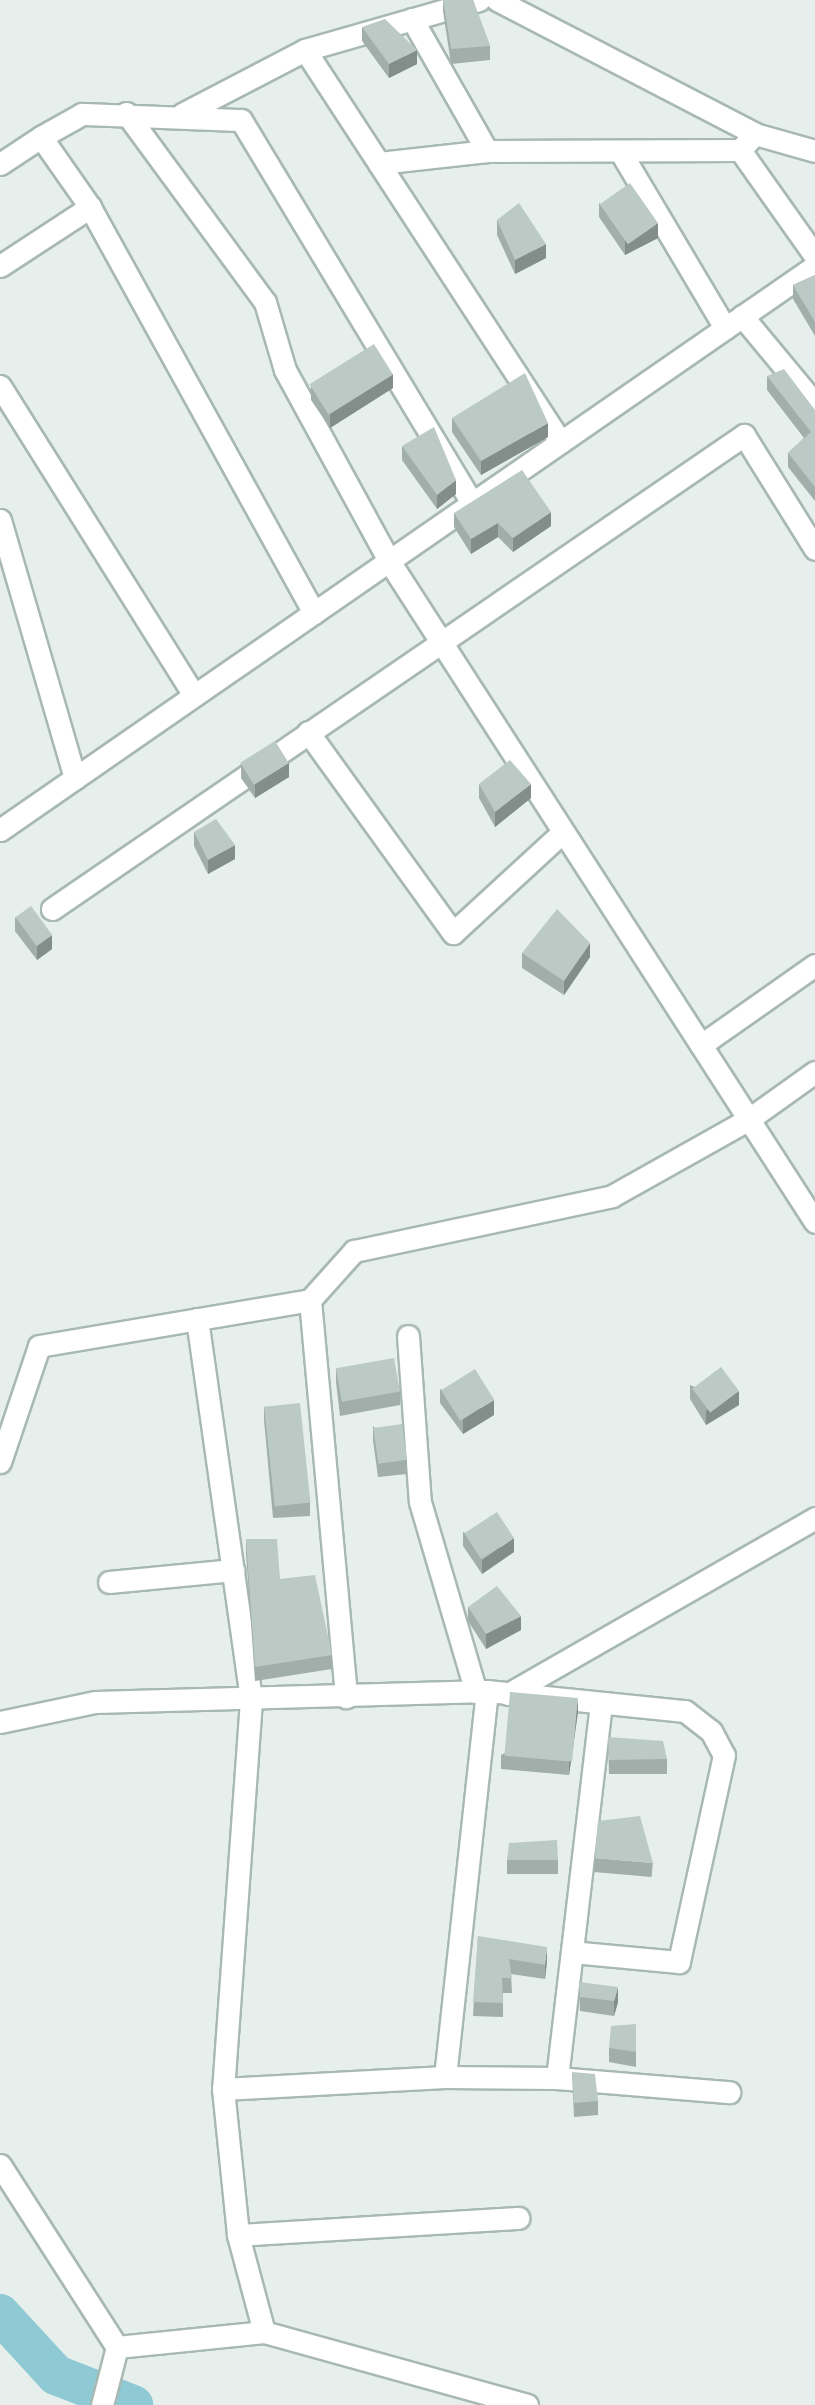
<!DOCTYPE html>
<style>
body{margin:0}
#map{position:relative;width:815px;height:2405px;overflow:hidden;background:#e6efeb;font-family:Barlow,sans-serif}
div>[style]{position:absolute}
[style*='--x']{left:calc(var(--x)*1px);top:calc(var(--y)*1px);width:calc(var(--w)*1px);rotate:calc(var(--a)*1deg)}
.river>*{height:40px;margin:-20px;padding:0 20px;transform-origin:20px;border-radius:20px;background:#8ec9d4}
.roads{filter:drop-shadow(2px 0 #a8b8b2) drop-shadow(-2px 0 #a8b8b2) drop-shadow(0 2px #a8b8b2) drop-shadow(0 -2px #a8b8b2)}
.minor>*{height:21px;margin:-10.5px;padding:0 10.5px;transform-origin:10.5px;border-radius:10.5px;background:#fff}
.wall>*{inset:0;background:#a1aea9;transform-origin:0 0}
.shaded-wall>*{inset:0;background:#838d89}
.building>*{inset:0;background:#bbcac4;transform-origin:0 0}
span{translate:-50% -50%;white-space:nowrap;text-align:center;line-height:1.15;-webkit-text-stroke:6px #f7fbf9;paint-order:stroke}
</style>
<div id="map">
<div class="river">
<i style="--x:0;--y:2314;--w:83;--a:47.4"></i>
<i style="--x:56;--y:2375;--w:83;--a:21.3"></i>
</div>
<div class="roads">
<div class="minor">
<i style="--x:497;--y:0;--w:291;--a:27.4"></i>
<i style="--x:412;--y:19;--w:152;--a:60.4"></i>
<i style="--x:305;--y:50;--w:468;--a:56.9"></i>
<i style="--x:126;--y:113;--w:235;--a:53.7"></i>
<i style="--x:265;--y:302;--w:71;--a:73.6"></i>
<i style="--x:285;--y:370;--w:217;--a:61.4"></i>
<i style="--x:389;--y:561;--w:786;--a:57.2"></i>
<i style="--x:182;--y:114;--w:139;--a:-27.5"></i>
<i style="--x:305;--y:50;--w:181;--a:-16"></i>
<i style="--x:740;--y:150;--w:130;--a:54.7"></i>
<i style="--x:620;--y:151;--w:206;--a:59.3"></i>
<i style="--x:379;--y:163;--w:109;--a:-6.3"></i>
<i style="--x:487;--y:151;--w:253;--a:-0.2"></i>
<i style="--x:740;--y:150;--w:22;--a:-47"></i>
<i style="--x:755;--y:134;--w:62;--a:15.8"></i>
<i style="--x:0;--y:164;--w:49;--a:-33.4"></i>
<i style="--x:0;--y:266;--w:108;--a:-33.2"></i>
<i style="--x:742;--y:316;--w:114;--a:50.3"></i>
<i style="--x:0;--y:386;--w:365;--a:57.9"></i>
<i style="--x:0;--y:520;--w:269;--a:73.8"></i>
<i style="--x:314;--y:613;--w:464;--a:-118.9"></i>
<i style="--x:90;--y:207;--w:85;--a:-125"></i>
<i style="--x:41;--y:137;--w:47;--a:-29.3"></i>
<i style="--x:82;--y:114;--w:159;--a:2.2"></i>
<i style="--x:241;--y:120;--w:447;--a:58.9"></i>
<i style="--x:308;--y:732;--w:248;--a:54.2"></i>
<i style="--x:453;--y:933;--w:149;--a:-42.6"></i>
<i style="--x:0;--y:830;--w:991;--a:-34.68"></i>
<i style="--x:52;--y:909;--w:839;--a:-34.41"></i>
<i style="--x:744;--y:435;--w:134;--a:58.1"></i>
<i style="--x:701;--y:1045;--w:139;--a:-35.1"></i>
<i style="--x:310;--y:1300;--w:66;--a:-48.1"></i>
<i style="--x:354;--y:1251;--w:264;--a:-12"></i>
<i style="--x:612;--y:1196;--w:157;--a:-29.3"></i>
<i style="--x:749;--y:1119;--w:81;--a:-35.5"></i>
<i style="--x:197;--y:1319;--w:385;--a:81.9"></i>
<i style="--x:251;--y:1700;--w:390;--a:94.1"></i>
<i style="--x:223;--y:2089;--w:147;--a:84.1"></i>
<i style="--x:238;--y:2235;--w:100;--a:75"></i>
<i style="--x:408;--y:1336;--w:166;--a:85.9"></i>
<i style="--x:420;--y:1502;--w:198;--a:73.6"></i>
<i style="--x:0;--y:1462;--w:122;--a:-71.4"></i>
<i style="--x:39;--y:1346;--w:275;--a:-9.6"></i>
<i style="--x:310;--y:1300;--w:399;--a:84.8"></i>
<i style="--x:109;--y:1582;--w:125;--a:-5.5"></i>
<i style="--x:508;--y:1694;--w:354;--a:-29.8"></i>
<i style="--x:0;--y:1722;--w:97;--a:-11.9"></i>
<i style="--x:95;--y:1702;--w:392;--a:-1.6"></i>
<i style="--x:487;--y:1691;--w:199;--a:5.8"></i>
<i style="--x:685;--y:1711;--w:33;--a:38"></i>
<i style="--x:711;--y:1731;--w:27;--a:62"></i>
<i style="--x:724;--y:1755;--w:212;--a:102.3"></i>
<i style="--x:679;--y:1962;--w:107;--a:-174.7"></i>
<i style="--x:445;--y:2077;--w:388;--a:-83.8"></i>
<i style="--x:557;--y:2078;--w:376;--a:-83.3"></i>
<i style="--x:223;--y:2089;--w:222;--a:-3.1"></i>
<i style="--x:445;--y:2077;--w:112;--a:0.5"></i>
<i style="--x:557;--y:2078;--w:173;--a:4.7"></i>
<i style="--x:0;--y:2165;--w:216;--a:57.3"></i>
<i style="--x:117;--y:2347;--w:60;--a:104.5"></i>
<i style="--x:238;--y:2235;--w:281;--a:-3.5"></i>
<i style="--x:117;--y:2347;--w:148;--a:-5.8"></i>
<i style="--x:264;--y:2332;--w:273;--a:15.5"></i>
</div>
</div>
<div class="wall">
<i style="clip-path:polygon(443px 0,473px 0,490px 46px,490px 60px,451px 64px,443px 11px)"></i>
<i style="clip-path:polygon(362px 27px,417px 64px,389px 78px,362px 41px)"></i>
<i style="clip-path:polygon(599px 203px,658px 238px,625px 255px,599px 217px)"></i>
<i style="clip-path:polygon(497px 220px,546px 258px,515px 274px,497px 235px)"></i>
<i style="clip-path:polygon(815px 275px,815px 336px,793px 299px,793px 285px)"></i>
<i style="clip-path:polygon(767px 376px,815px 410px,815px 501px,788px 467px,788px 453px,804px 438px,767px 390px)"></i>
<i style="clip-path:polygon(311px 386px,393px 388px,330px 428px,311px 400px)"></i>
<i style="clip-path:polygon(452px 418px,548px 437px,481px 475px,452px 432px)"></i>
<i style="clip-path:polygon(402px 446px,456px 494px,437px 509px,402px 460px)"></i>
<i style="clip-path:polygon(454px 513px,551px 526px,513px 552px,498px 537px,471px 554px,454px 527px)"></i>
<i style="clip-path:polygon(241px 764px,289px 777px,255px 798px,241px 778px)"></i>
<i style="clip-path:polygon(479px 784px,531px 798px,495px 827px,479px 798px)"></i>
<i style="clip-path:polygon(194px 832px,235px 859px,208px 874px,194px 846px)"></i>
<i style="clip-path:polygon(15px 917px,52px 949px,37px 960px,15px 931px)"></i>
<i style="clip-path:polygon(522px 953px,590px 957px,564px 995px,522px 968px)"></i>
<i style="clip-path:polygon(336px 1368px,400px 1391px,400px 1405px,340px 1416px,336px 1382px)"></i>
<i style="clip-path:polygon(690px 1385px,739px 1405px,706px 1425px,690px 1399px)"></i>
<i style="clip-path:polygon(440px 1389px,494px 1415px,463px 1434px,440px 1403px)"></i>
<i style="clip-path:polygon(264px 1406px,310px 1502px,310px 1516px,273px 1518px,264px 1420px)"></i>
<i style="clip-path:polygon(373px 1426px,407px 1460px,407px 1474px,378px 1477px,373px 1440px)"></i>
<i style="clip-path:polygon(463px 1532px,514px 1552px,482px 1574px,463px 1546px)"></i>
<i style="clip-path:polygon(246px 1539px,280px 1579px,332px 1655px,332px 1669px,255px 1681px,246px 1553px)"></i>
<i style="clip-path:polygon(468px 1607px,521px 1630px,486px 1649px,468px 1621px)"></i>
<i style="clip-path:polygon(578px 1712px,569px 1775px,501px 1769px,501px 1755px)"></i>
<i style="clip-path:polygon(608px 1737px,667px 1759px,667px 1774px,609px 1774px)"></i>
<i style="left:595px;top:1858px;width:58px;height:14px;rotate:5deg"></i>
<i style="left:507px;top:1860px;width:51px;height:14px"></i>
<i style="clip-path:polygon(478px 1936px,547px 1961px,545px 1979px,511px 1974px,512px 1993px,503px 1993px,503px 2017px,473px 2016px)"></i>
<i style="clip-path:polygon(579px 1982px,618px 2002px,614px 2016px,580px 2011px)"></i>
<i style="clip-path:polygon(636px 2024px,636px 2067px,609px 2062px,609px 2048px)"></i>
<i style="clip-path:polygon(572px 2072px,598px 2101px,598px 2115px,574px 2117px)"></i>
</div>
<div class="shaded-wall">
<i style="clip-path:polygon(417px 50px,417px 64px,389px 78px,389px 64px)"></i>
<i style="clip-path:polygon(658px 223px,658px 238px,625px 255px,625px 241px)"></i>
<i style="clip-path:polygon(546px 244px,546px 258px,515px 274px,515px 260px)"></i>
<i style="clip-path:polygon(393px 374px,393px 388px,330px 428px,330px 413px)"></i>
<i style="clip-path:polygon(548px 423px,548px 437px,481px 475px,481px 461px)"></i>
<i style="clip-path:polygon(456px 480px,456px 494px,437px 509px,437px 495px)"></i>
<i style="clip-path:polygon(551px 512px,551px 526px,513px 552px,513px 538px)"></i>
<i style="clip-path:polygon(498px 523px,498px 537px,471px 554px,471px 539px)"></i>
<i style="clip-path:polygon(289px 763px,289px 777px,255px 798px,255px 784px)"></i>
<i style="clip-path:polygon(531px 784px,531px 798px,495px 827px,495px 812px)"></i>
<i style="clip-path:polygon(235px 845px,235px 859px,208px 874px,208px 860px)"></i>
<i style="clip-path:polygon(52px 935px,52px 949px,37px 960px,37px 945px)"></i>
<i style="clip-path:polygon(590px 943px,590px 957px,564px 995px,564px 981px)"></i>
<i style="clip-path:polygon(739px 1391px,739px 1405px,706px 1425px,706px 1411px)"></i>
<i style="clip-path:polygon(494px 1400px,494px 1415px,463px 1434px,463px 1419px)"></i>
<i style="clip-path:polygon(514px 1538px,514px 1552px,482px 1574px,482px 1560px)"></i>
<i style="clip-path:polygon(521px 1616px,521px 1630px,486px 1649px,486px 1634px)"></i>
<i style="clip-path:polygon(578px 1698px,578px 1712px,569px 1775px,569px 1760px)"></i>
<i style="clip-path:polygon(547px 1947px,547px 1961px,545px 1979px,545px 1965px)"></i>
<i style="clip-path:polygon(618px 1987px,618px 2002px,614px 2016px,614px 2001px)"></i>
</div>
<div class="building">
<i style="clip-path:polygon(443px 0,473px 0,490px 46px,451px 49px)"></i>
<i style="clip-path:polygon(385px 19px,417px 50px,389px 64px,362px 27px)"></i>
<i style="left:630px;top:183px;width:49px;height:37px;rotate:55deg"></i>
<i style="clip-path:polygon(519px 203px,546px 244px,515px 260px,497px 220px)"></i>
<i style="clip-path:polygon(815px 275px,815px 322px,793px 285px)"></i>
<i style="left:374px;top:344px;width:36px;height:76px;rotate:58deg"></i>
<i style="clip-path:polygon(784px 369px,815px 410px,815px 487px,788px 453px,811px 432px,767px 376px)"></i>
<i style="clip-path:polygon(525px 373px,548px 423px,481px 461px,452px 418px)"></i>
<i style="clip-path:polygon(434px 427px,456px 480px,437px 495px,402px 446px)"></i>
<i style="clip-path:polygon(522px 470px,551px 512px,513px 538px,498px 523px,471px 539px,454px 513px)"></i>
<i style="left:275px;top:741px;width:26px;height:41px;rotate:58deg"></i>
<i style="clip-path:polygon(510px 760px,531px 784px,495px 812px,479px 784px)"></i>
<i style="clip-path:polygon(216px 819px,235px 845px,208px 860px,194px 832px)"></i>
<i style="left:31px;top:906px;width:36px;height:19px;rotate:54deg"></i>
<i style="clip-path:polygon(557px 909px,590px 943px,564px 981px,522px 953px)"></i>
<i style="left:394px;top:1358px;width:34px;height:59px;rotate:80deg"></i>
<i style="left:721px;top:1367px;width:30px;height:36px;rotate:53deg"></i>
<i style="left:475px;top:1369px;width:36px;height:40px;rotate:58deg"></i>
<i style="left:300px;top:1403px;width:100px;height:36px;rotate:84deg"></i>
<i style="left:402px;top:1424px;width:36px;height:29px;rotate:82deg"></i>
<i style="left:497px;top:1512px;width:31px;height:39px;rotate:57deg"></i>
<i style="clip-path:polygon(246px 1539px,277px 1539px,280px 1579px,315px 1575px,332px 1655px,255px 1667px)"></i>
<i style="clip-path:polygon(497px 1586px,521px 1616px,486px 1634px,468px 1607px)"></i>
<i style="left:510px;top:1692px;width:68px;height:64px;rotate:5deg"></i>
<i style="clip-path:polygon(608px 1737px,663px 1741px,667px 1759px,609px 1760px)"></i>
<i style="clip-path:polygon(640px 1816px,653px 1863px,595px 1858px,598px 1821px)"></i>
<i style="clip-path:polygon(557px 1840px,558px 1860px,507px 1860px,509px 1843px)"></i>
<i style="clip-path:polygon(478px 1936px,547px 1947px,545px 1965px,509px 1959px,512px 1978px,502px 1978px,503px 2003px,473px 2002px)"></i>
<i style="clip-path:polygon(579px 1982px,618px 1987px,614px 2001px,580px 1997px)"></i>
<i style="clip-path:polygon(636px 2024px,636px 2052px,609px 2048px,611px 2026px)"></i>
<i style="clip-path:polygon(572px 2072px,595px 2074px,598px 2101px,574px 2103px)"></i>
</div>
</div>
